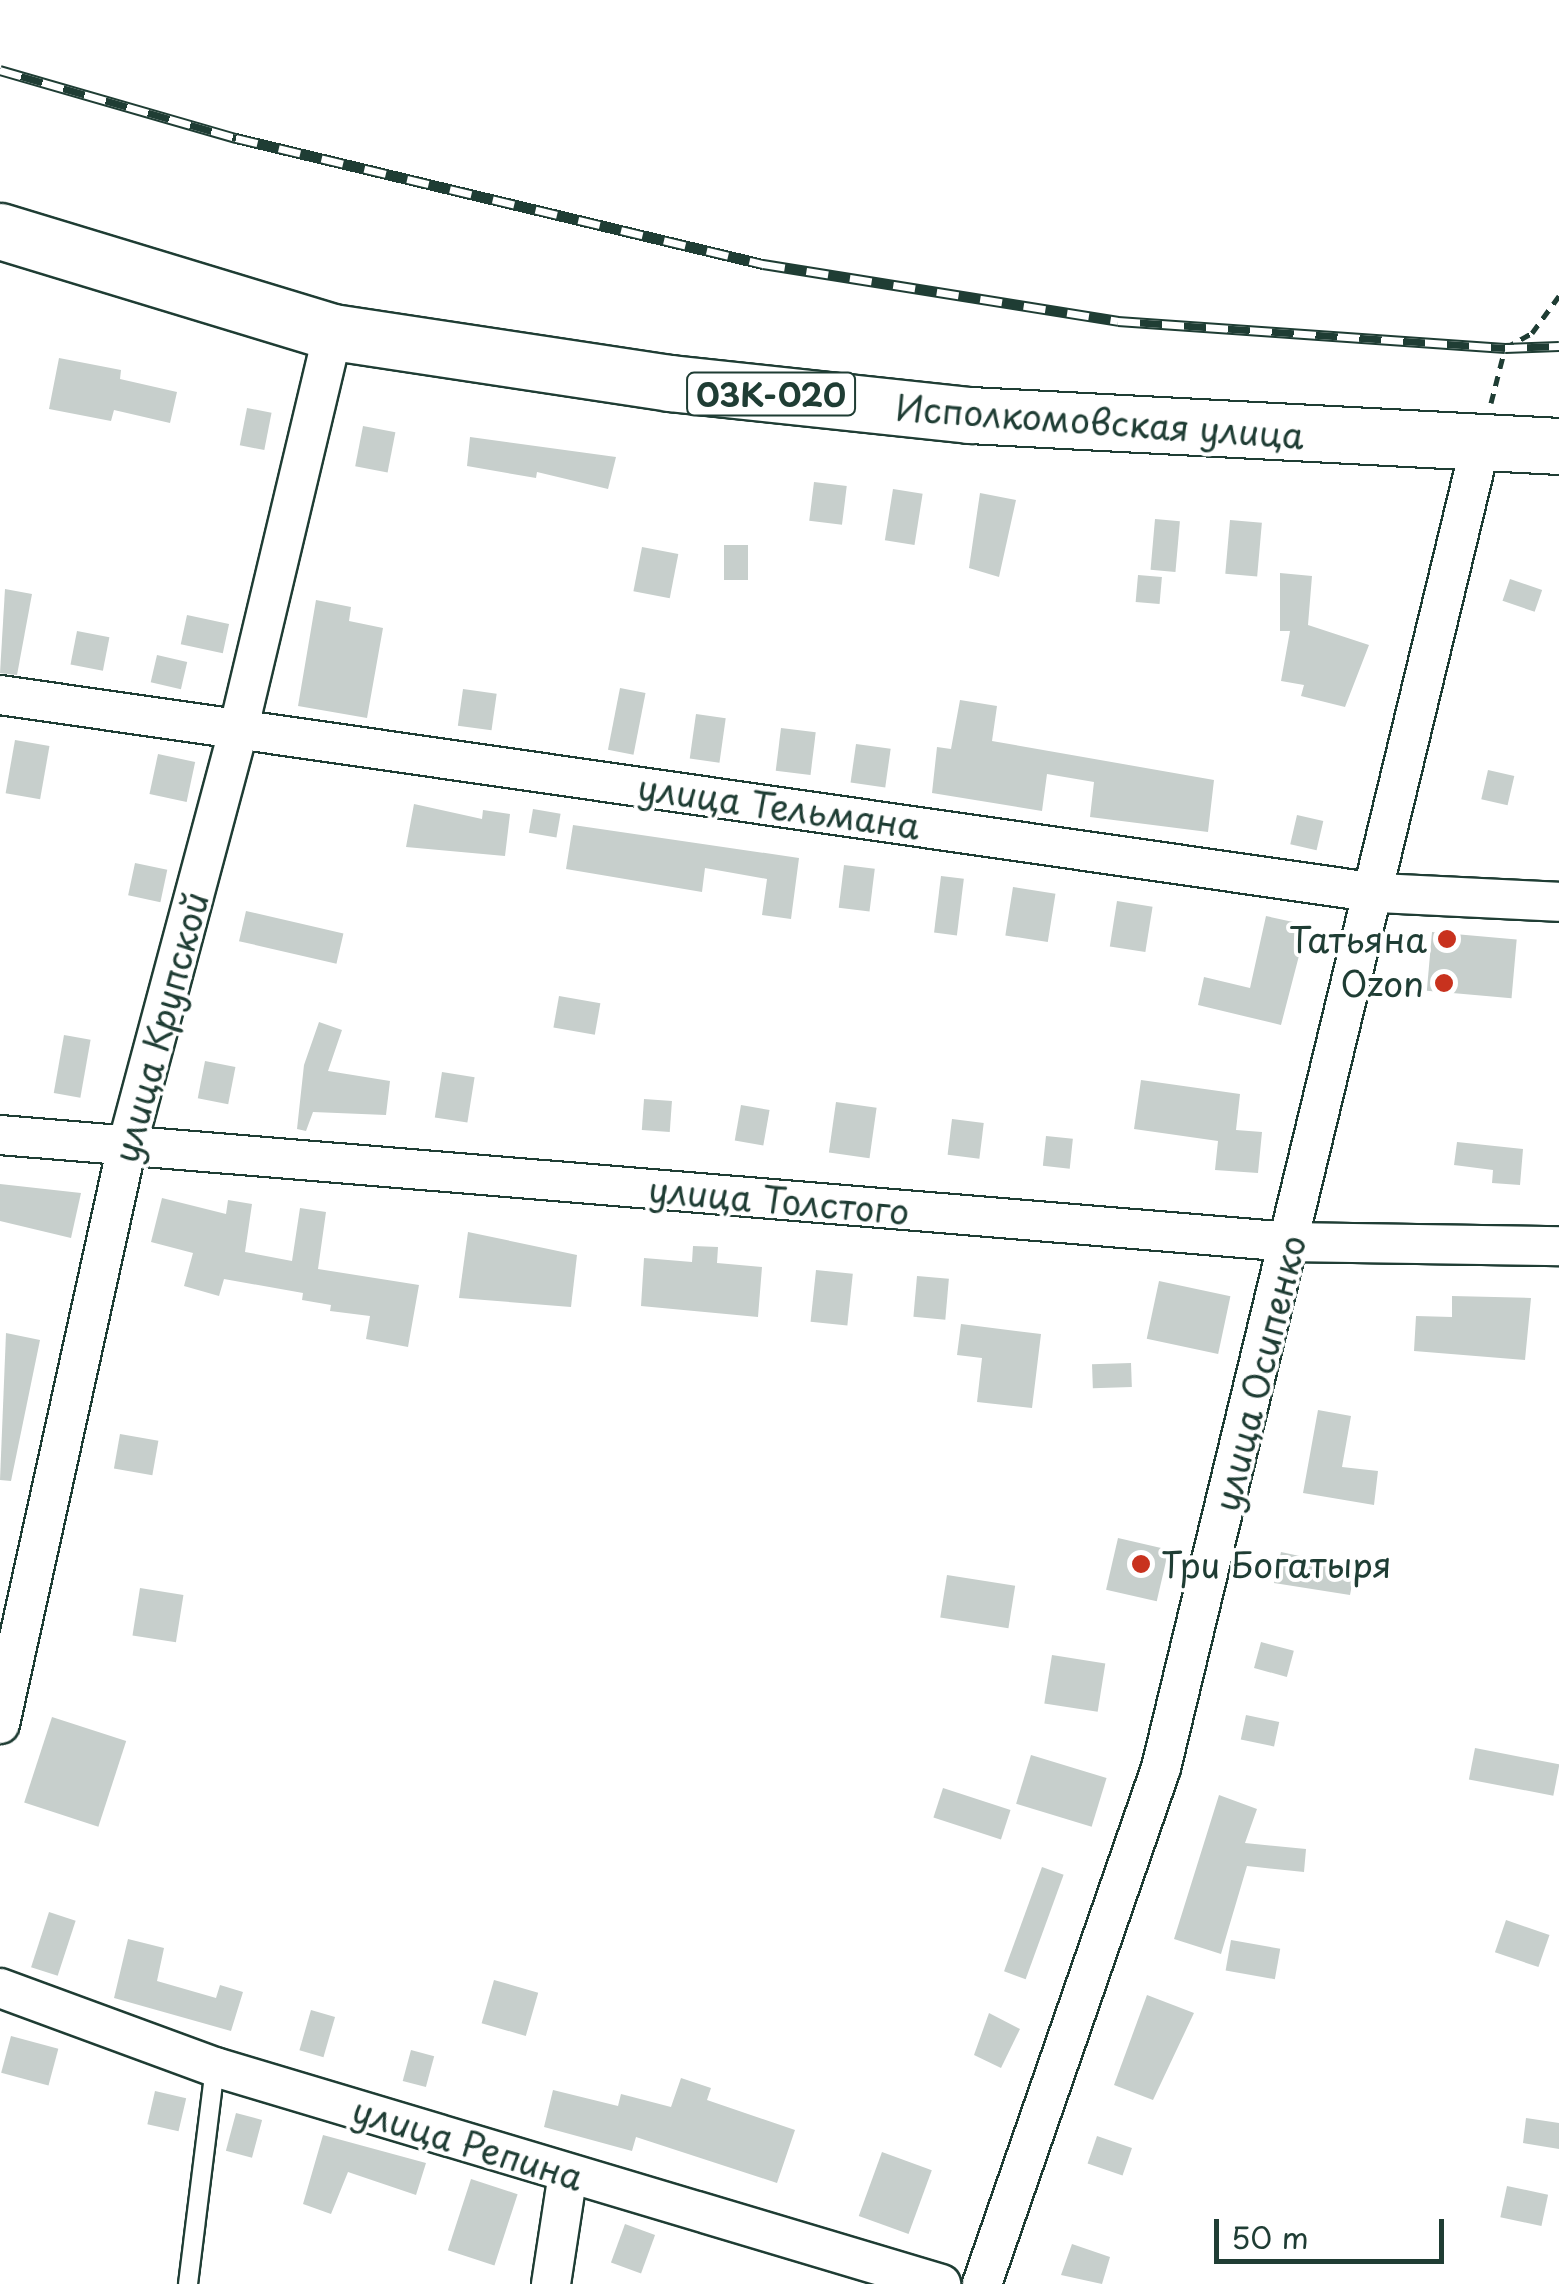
<!DOCTYPE html>
<meta charset="utf-8">
<style>
body{margin:0}
#map{position:relative;width:1559px;height:2284px;overflow:hidden;background:#fff;font-family:"Playpen Sans",sans-serif}
div>[style]{position:absolute}
[style*='--x']{left:calc(var(--x)*1px);top:calc(var(--y)*1px);width:calc(var(--w)*1px);rotate:calc(var(--a)*1deg)}
.building>*{inset:0;background:#c7cfcc;transform-origin:0 0}
.path>*{height:5px;margin-top:-2.5px;transform-origin:0;background:repeating-linear-gradient(90deg,#1f3d34 0 10px,transparent 0 18px)}
.roads{filter:drop-shadow(2px 0 #1f3d34) drop-shadow(-2px 0 #1f3d34) drop-shadow(0 2px #1f3d34) drop-shadow(0 -2px #1f3d34)}
.service>*{height:18px;margin:-9px;padding:0 9px;transform-origin:9px;border-radius:9px;background:#fff}
.minor>*{height:38px;margin:-19px;padding:0 19px;transform-origin:19px;border-radius:19px;background:#fff}
.primary>*{height:55px;margin:-27.5px;padding:0 27.5px;transform-origin:27.5px;border-radius:27.5px;background:#fff}
.rail>*{height:11px;margin-top:-5.5px;transform-origin:0;background:repeating-linear-gradient(90deg,#fff 0 22px,#1f3d34 0 44px);box-sizing:border-box;border-block:2px solid #1f3d34}
.dots>*{width:28px;height:28px;translate:-50% -50%;box-sizing:border-box;border:5px solid #fff;border-radius:50%}
span{translate:-50% -50%;white-space:nowrap;text-align:center;line-height:1.15;-webkit-text-stroke:8px #fff;paint-order:stroke}
.shield-label span{padding:2px 8px;background:#fff;border:2px solid;border-radius:8px;-webkit-text-stroke-width:0}
.shield-label{font-size:32px;color:#1f3d34;font-weight:700}
.street-label{font-size:35px;color:#1f3d34}
.poi-label{font-size:35px;color:#1f3d34}
.right{translate:-100% -50%;text-align:right}
.left{translate:0 -50%;text-align:left}
.scale{position:absolute;left:1214px;top:2219px;width:230px;height:45px;box-sizing:border-box;border:5px solid #1f3d34;border-top:0;padding-left:12px;font-size:30px;line-height:35px;white-space:nowrap;color:#1f3d34;-webkit-text-stroke:8px #fff;paint-order:stroke}
</style>
<div id="map">
<div class="building">
<i style="clip-path:polygon(59px 358px,121px 370px,120px 379px,177px 392px,170px 423px,114px 410px,111px 421px,49px 409px)"></i>
<i style="left:247px;top:408px;width:25px;height:38px;rotate:11deg"></i>
<i style="left:363px;top:426px;width:33px;height:41px;rotate:11deg"></i>
<i style="clip-path:polygon(470px 437px,616px 457px,608px 489px,537px 472px,536px 478px,467px 466px)"></i>
<i style="left:814px;top:482px;width:33px;height:39px;rotate:7deg"></i>
<i style="left:893px;top:489px;width:30px;height:52px;rotate:9deg"></i>
<i style="clip-path:polygon(980px 493px,1016px 500px,999px 577px,969px 568px)"></i>
<i style="left:1155px;top:519px;width:25px;height:51px;rotate:5deg"></i>
<i style="left:1230px;top:520px;width:32px;height:54px;rotate:5deg"></i>
<i style="left:724px;top:545px;width:24px;height:35px"></i>
<i style="left:642px;top:547px;width:37px;height:45px;rotate:11deg"></i>
<i style="clip-path:polygon(1280px 573px,1312px 576px,1308px 625px,1369px 645px,1345px 707px,1301px 696px,1304px 685px,1281px 681px,1290px 631px,1280px 631px)"></i>
<i style="left:1138px;top:575px;width:24px;height:27px;rotate:5deg"></i>
<i style="left:1510px;top:579px;width:34px;height:23px;rotate:19deg"></i>
<i style="clip-path:polygon(5px 589px,32px 594px,17px 675px,0 673px)"></i>
<i style="clip-path:polygon(316px 600px,351px 607px,349px 621px,383px 628px,367px 718px,298px 706px)"></i>
<i style="left:187px;top:615px;width:43px;height:30px;rotate:12deg"></i>
<i style="left:77px;top:631px;width:33px;height:34px;rotate:11deg"></i>
<i style="left:157px;top:655px;width:31px;height:28px;rotate:13deg"></i>
<i style="left:620px;top:688px;width:26px;height:63px;rotate:11deg"></i>
<i style="left:463px;top:689px;width:34px;height:37px;rotate:8deg"></i>
<i style="clip-path:polygon(960px 700px,997px 706px,992px 741px,1214px 780px,1208px 832px,1090px 817px,1094px 782px,1047px 774px,1042px 811px,932px 793px,937px 747px,951px 749px)"></i>
<i style="left:696px;top:714px;width:30px;height:45px;rotate:8deg"></i>
<i style="left:781px;top:728px;width:35px;height:43px;rotate:7deg"></i>
<i style="left:15px;top:740px;width:35px;height:54px;rotate:10deg"></i>
<i style="left:856px;top:744px;width:35px;height:39px;rotate:8deg"></i>
<i style="left:158px;top:754px;width:38px;height:41px;rotate:12deg"></i>
<i style="left:1488px;top:770px;width:27px;height:30px;rotate:13deg"></i>
<i style="clip-path:polygon(414px 804px,482px 819px,483px 810px,510px 814px,505px 856px,406px 847px)"></i>
<i style="left:533px;top:809px;width:28px;height:24px;rotate:10deg"></i>
<i style="left:1297px;top:815px;width:27px;height:30px;rotate:13deg"></i>
<i style="clip-path:polygon(573px 825px,799px 858px,791px 919px,762px 915px,767px 879px,705px 868px,702px 892px,566px 869px)"></i>
<i style="left:135px;top:863px;width:33px;height:33px;rotate:12deg"></i>
<i style="left:844px;top:865px;width:31px;height:43px;rotate:7deg"></i>
<i style="left:941px;top:876px;width:23px;height:57px;rotate:7deg"></i>
<i style="left:1013px;top:887px;width:43px;height:49px;rotate:9deg"></i>
<i style="left:1117px;top:901px;width:36px;height:46px;rotate:9deg"></i>
<i style="left:246px;top:911px;width:100px;height:31px;rotate:13deg"></i>
<i style="clip-path:polygon(1266px 916px,1307px 925px,1281px 1025px,1198px 1005px,1204px 977px,1250px 988px)"></i>
<i style="left:1432px;top:932px;width:85px;height:59px;rotate:5deg"></i>
<i style="left:559px;top:996px;width:42px;height:32px;rotate:10deg"></i>
<i style="clip-path:polygon(319px 1022px,342px 1030px,328px 1071px,390px 1081px,386px 1115px,313px 1112px,306px 1131px,297px 1129px,304px 1065px)"></i>
<i style="left:64px;top:1035px;width:27px;height:59px;rotate:10deg"></i>
<i style="left:205px;top:1061px;width:31px;height:38px;rotate:11deg"></i>
<i style="left:442px;top:1072px;width:33px;height:46px;rotate:9deg"></i>
<i style="clip-path:polygon(1141px 1080px,1240px 1094px,1236px 1130px,1262px 1132px,1258px 1173px,1215px 1170px,1218px 1141px,1134px 1129px)"></i>
<i style="left:644px;top:1099px;width:28px;height:31px;rotate:4deg"></i>
<i style="left:836px;top:1102px;width:41px;height:51px;rotate:8deg"></i>
<i style="left:741px;top:1105px;width:29px;height:36px;rotate:10deg"></i>
<i style="left:952px;top:1119px;width:32px;height:36px;rotate:7deg"></i>
<i style="left:1046px;top:1136px;width:27px;height:30px;rotate:6deg"></i>
<i style="clip-path:polygon(1457px 1142px,1523px 1149px,1520px 1185px,1492px 1183px,1493px 1170px,1454px 1165px)"></i>
<i style="clip-path:polygon(0 1184px,81px 1193px,71px 1238px,0 1221px)"></i>
<i style="clip-path:polygon(162px 1198px,226px 1214px,228px 1200px,252px 1204px,245px 1252px,292px 1261px,300px 1208px,326px 1212px,318px 1269px,419px 1285px,408px 1347px,366px 1339px,370px 1316px,330px 1311px,331px 1305px,302px 1300px,303px 1293px,224px 1279px,219px 1296px,184px 1286px,193px 1253px,151px 1242px)"></i>
<i style="clip-path:polygon(468px 1232px,577px 1255px,571px 1307px,459px 1298px)"></i>
<i style="clip-path:polygon(693px 1246px,718px 1247px,717px 1263px,762px 1267px,758px 1317px,641px 1306px,644px 1258px,692px 1262px)"></i>
<i style="left:816px;top:1270px;width:37px;height:52px;rotate:6deg"></i>
<i style="left:917px;top:1276px;width:32px;height:41px;rotate:5deg"></i>
<i style="left:1159px;top:1281px;width:73px;height:59px;rotate:12deg"></i>
<i style="clip-path:polygon(1452px 1296px,1531px 1298px,1525px 1360px,1414px 1351px,1416px 1316px,1452px 1317px)"></i>
<i style="clip-path:polygon(961px 1324px,1041px 1334px,1032px 1408px,977px 1402px,982px 1358px,957px 1355px)"></i>
<i style="clip-path:polygon(6px 1333px,40px 1340px,11px 1481px,0 1480px)"></i>
<i style="left:1131px;top:1363px;width:24px;height:39px;rotate:88deg"></i>
<i style="clip-path:polygon(1318px 1410px,1351px 1416px,1342px 1467px,1378px 1471px,1374px 1505px,1303px 1493px)"></i>
<i style="left:120px;top:1434px;width:39px;height:35px;rotate:10deg"></i>
<i style="left:1118px;top:1538px;width:52px;height:53px;rotate:13deg"></i>
<i style="clip-path:polygon(1281px 1552px,1355px 1568px,1350px 1595px,1274px 1583px)"></i>
<i style="left:947px;top:1575px;width:69px;height:43px;rotate:9deg"></i>
<i style="left:140px;top:1588px;width:44px;height:48px;rotate:9deg"></i>
<i style="left:1261px;top:1642px;width:34px;height:27px;rotate:15deg"></i>
<i style="left:1052px;top:1655px;width:54px;height:49px;rotate:9deg"></i>
<i style="left:1246px;top:1715px;width:34px;height:25px;rotate:12deg"></i>
<i style="left:52px;top:1717px;width:78px;height:90px;rotate:18deg"></i>
<i style="left:1475px;top:1748px;width:86px;height:32px;rotate:11deg"></i>
<i style="left:1031px;top:1755px;width:79px;height:51px;rotate:17deg"></i>
<i style="left:943px;top:1788px;width:71px;height:31px;rotate:18deg"></i>
<i style="clip-path:polygon(1219px 1795px,1257px 1809px,1245px 1843px,1306px 1849px,1304px 1872px,1247px 1866px,1221px 1954px,1174px 1939px)"></i>
<i style="left:1042px;top:1867px;width:23px;height:111px;rotate:20deg"></i>
<i style="left:49px;top:1912px;width:28px;height:58px;rotate:18deg"></i>
<i style="left:1506px;top:1920px;width:46px;height:34px;rotate:19deg"></i>
<i style="clip-path:polygon(128px 1939px,164px 1948px,157px 1981px,216px 1998px,220px 1985px,243px 1992px,231px 2031px,114px 1998px)"></i>
<i style="left:1231px;top:1940px;width:50px;height:31px;rotate:10deg"></i>
<i style="left:494px;top:1980px;width:46px;height:45px;rotate:16deg"></i>
<i style="clip-path:polygon(1147px 1995px,1194px 2013px,1153px 2100px,1114px 2085px)"></i>
<i style="left:311px;top:2010px;width:25px;height:42px;rotate:16deg"></i>
<i style="clip-path:polygon(989px 2013px,1020px 2029px,1001px 2068px,974px 2055px)"></i>
<i style="left:11px;top:2036px;width:49px;height:38px;rotate:15deg"></i>
<i style="left:411px;top:2050px;width:24px;height:32px;rotate:15deg"></i>
<i style="clip-path:polygon(681px 2078px,711px 2088px,707px 2100px,795px 2130px,777px 2183px,636px 2137px,632px 2151px,544px 2127px,553px 2090px,618px 2106px,621px 2094px,671px 2107px)"></i>
<i style="left:155px;top:2091px;width:32px;height:34px;rotate:13deg"></i>
<i style="left:236px;top:2113px;width:27px;height:39px;rotate:15deg"></i>
<i style="clip-path:polygon(1526px 2118px,1559px 2123px,1559px 2149px,1523px 2143px)"></i>
<i style="clip-path:polygon(323px 2135px,426px 2163px,416px 2195px,348px 2172px,331px 2214px,303px 2204px)"></i>
<i style="left:1097px;top:2136px;width:37px;height:29px;rotate:19deg"></i>
<i style="left:882px;top:2152px;width:53px;height:68px;rotate:20deg"></i>
<i style="left:471px;top:2179px;width:49px;height:75px;rotate:18deg"></i>
<i style="left:1507px;top:2186px;width:42px;height:32px;rotate:12deg"></i>
<i style="left:625px;top:2224px;width:32px;height:41px;rotate:20deg"></i>
<i style="clip-path:polygon(1072px 2244px,1110px 2257px,1102px 2284px,1061px 2275px)"></i>
</div>
<div class="path">
<i style="--x:1491;--y:403;--w:57;--a:-75.7"></i>
<i style="--x:1505;--y:348;--w:31;--a:-29"></i>
<i style="--x:1532;--y:333;--w:46;--a:-53.9"></i>
</div>
<div class="roads">
<div class="service">
<i style="--x:188;--y:2284;--w:219;--a:-82.9"></i>
</div>
<div class="minor">
<i style="--x:0;--y:695;--w:1391;--a:8.18"></i>
<i style="--x:1377;--y:893;--w:182;--a:2.8"></i>
<i style="--x:0;--y:1135;--w:1295;--a:4.74"></i>
<i style="--x:1291;--y:1242;--w:268;--a:0.9"></i>
<i style="--x:0;--y:1724;--w:592;--a:-77.61"></i>
<i style="--x:127;--y:1146;--w:434;--a:-75"></i>
<i style="--x:239;--y:727;--w:406;--a:-76.6"></i>
<i style="--x:0;--y:1988;--w:229;--a:20.2"></i>
<i style="--x:215;--y:2067;--w:758;--a:16.64"></i>
<i style="--x:551;--y:2284;--w:112;--a:-81.3"></i>
<i style="--x:982;--y:2284;--w:546;--a:-70.87"></i>
<i style="--x:1161;--y:1768;--w:1360;--a:-76.43"></i>
</div>
<div class="primary">
<i style="--x:0;--y:231;--w:348;--a:16.9"></i>
<i style="--x:333;--y:332;--w:341;--a:8.6"></i>
<i style="--x:670;--y:383;--w:302;--a:6.1"></i>
<i style="--x:970;--y:415;--w:590;--a:3.01"></i>
</div>
</div>
<div class="rail">
<i style="--x:0;--y:70;--w:246;--a:16.1"></i>
<i style="--x:236;--y:138;--w:542;--a:13.45"></i>
<i style="--x:763;--y:264;--w:360;--a:9.1"></i>
<i style="--x:1118;--y:321;--w:388;--a:4"></i>
<i style="--x:1505;--y:348;--w:54;--a:-2.1"></i>
</div>
<div class="dots">
<i style="left:1447px;top:939px;background:#c8321e"></i>
<i style="left:1444px;top:983px;background:#c8321e"></i>
<i style="left:1141px;top:1564px;background:#c8321e"></i>
</div>
<div class="shield-label">
<span style="left:771px;top:394px">03К-020</span>
</div>
<div class="street-label">
<span style="left:1100px;top:421px;rotate:4deg">Исполкомовская улица</span>
<span style="left:779px;top:806px;rotate:8deg">улица Тельмана</span>
<span style="left:160px;top:1027px;rotate:-75deg">улица Крупской</span>
<span style="left:779px;top:1200px;rotate:5deg">улица Толстого</span>
<span style="left:1259px;top:1373px;rotate:-76deg">улица Осипенко</span>
<span style="left:468px;top:2143px;rotate:17deg">улица Репина</span>
</div>
<div class="poi-label">
<span class="right" style="left:1427px;top:939px">Татьяна</span>
<span class="right" style="left:1424px;top:983px">Ozon</span>
<span class="left" style="left:1161px;top:1564px">Три Богатыря</span>
</div>
<div class="scale">50 m</div>
</div>
